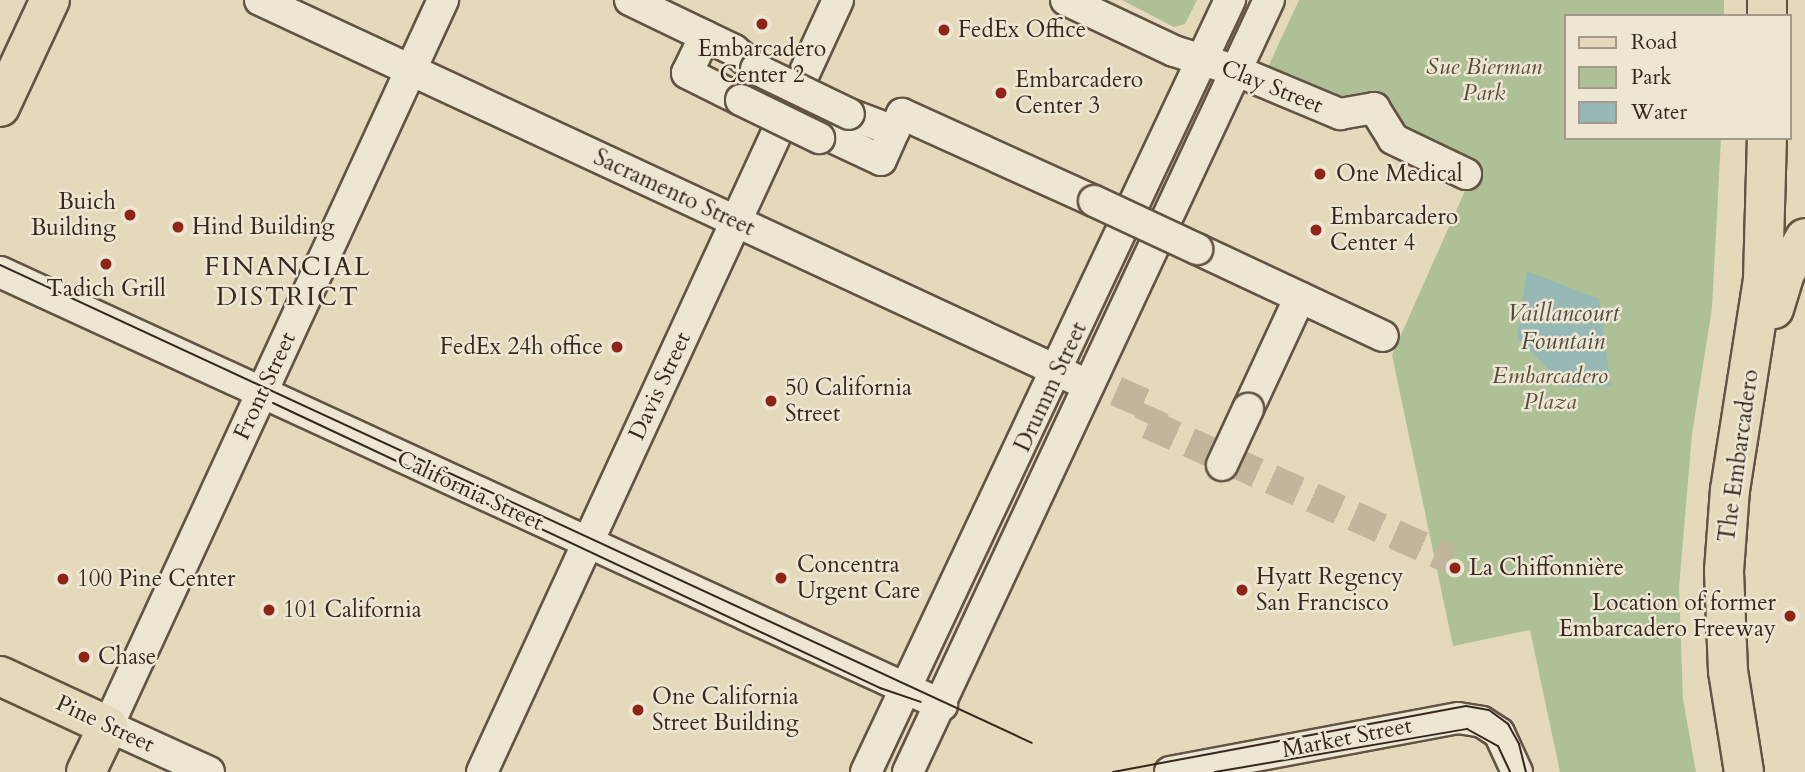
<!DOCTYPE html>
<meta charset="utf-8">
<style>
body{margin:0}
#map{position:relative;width:1805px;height:772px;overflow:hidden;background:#e4d9bb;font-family:Cardo,serif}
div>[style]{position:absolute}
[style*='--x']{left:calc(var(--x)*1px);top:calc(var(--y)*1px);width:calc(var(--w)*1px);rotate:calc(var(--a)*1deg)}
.green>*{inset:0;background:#aec095}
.water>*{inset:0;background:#96b9b6}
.minor-tunnel>*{height:30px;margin-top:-15px;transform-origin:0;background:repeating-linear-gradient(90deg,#c1b59c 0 30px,transparent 0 45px)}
.roads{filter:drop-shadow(2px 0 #625345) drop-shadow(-2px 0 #625345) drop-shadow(0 2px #625345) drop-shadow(0 -2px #625345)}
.minor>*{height:30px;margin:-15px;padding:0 15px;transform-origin:15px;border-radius:15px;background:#ede6d3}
.major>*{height:38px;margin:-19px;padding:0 19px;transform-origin:19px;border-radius:19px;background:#e4d9bb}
.tram>*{height:2px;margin:-1px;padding:0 1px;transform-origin:1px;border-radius:1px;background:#37261e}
.bridges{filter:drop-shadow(2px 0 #625345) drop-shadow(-2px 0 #625345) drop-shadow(0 2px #625345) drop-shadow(0 -2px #625345)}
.minor-bridge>*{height:30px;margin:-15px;padding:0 15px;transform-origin:15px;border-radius:15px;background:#ede6d3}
.dots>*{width:19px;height:19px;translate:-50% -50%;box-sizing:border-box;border:4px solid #ede6d3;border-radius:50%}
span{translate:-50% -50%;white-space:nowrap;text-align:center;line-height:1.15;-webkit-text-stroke:5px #ede6d3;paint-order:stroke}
.poi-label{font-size:23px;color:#37261e}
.left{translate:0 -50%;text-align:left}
.right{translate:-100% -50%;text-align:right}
.park-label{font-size:23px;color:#554c3c;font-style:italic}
.street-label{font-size:23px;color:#37261e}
.water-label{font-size:24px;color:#4f4b44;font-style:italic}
.quarter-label{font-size:26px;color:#37261e;letter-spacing:2px}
.legend{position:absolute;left:1564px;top:14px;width:228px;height:126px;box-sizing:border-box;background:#ede6d3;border:2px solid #a4998b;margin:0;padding:9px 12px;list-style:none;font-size:21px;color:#37261e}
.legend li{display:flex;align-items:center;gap:14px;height:35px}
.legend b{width:35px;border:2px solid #a4998b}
</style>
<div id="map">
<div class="green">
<i style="clip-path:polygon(1122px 0,1197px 0,1185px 24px,1174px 27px)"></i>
<i style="clip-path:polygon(1299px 0,1724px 0,1724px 16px,1565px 16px,1565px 138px,1721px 138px,1712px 308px,1692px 434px,1679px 588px,1683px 699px,1696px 772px,1560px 772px,1530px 630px,1453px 646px,1392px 355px,1476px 166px,1268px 67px)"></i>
</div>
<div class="water">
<i style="clip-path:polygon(1527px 271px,1599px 299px,1611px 386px,1566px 387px,1517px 337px)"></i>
</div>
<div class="minor-tunnel">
<i style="--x:1116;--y:391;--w:43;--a:23.6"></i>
<i style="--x:1155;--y:408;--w:17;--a:114"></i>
<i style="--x:1148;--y:424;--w:331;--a:24.1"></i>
</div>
<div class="roads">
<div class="minor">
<i style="--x:260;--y:0;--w:913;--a:24.94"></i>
<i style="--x:630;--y:0;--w:115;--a:25.7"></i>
<i style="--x:734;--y:50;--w:29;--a:41"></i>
<i style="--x:1066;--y:0;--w:119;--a:25.3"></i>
<i style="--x:1174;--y:51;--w:66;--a:17.6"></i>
<i style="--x:1237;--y:71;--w:112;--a:22.7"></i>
<i style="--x:1340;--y:114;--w:35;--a:-10"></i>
<i style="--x:1374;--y:108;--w:36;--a:58"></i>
<i style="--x:1393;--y:139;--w:81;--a:25.6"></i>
<i style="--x:705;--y:36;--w:41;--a:115.9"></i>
<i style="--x:687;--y:73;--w:60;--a:26.6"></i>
<i style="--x:849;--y:114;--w:48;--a:20.7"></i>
<i style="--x:894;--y:131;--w:19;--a:-65"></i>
<i style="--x:902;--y:114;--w:211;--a:24.4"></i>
<i style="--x:819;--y:138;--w:6;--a:-72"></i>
<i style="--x:821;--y:132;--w:66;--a:25"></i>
<i style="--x:881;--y:160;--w:32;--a:-66"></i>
<i style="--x:1197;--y:249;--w:205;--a:25.1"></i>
<i style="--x:0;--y:272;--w:1037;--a:24.69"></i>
<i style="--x:1248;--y:409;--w:123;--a:-65.1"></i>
<i style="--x:209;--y:772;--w:111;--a:-155.5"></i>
<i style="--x:108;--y:726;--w:800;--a:-65.23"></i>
<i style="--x:482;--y:772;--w:850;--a:-65.24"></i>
<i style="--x:866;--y:772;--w:854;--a:-64.76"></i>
<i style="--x:908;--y:772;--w:852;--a:-64.94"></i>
<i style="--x:1170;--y:772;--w:293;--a:-10.6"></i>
<i style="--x:1458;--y:718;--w:24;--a:9"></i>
<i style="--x:1482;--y:722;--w:20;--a:33"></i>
<i style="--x:1499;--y:733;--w:43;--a:65.2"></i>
</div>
<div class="major">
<i style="--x:1767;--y:0;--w:16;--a:90"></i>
<i style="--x:0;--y:107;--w:118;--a:-65"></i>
<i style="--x:1774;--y:309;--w:38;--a:-73"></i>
<i style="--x:1785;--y:273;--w:40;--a:-60.3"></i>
<i style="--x:0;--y:676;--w:119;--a:24.8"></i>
<i style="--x:108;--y:726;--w:51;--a:115.6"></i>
<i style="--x:1744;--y:772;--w:102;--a:-99"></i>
<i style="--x:1728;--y:671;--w:100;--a:-92.3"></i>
<i style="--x:1724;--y:571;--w:81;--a:-85.8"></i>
<i style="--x:1730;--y:490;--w:214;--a:-81.1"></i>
<i style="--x:1763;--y:279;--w:141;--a:-88.4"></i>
</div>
</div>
<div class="tram">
<i style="--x:0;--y:265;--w:1137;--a:24.85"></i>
<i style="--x:273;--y:403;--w:671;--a:25.15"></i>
<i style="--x:880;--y:688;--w:43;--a:18.9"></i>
<i style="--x:1113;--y:772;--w:359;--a:-10.6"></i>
<i style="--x:1466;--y:706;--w:23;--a:10"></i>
<i style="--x:1489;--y:710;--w:24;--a:36"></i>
<i style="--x:1508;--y:724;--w:23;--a:61"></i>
<i style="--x:1519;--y:744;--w:29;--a:76"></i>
<i style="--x:1215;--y:772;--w:256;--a:-9.7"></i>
<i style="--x:1467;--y:729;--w:35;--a:29"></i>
<i style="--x:1498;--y:746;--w:29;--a:65"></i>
</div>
<div class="bridges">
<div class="minor-bridge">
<i style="--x:756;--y:69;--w:103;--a:25.8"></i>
<i style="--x:741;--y:100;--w:87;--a:26"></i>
<i style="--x:1094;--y:201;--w:114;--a:25"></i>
<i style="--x:1222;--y:465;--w:62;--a:-65.1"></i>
</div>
</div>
<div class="dots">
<i style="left:762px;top:24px;background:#8f2418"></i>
<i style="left:944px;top:30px;background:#8f2418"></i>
<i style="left:1001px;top:93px;background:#8f2418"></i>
<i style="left:1320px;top:174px;background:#8f2418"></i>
<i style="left:130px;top:215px;background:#8f2418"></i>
<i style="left:178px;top:227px;background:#8f2418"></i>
<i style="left:1316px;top:230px;background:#8f2418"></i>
<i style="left:106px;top:264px;background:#8f2418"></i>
<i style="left:617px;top:347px;background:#8f2418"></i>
<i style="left:771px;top:401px;background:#8f2418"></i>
<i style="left:1455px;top:568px;background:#8f2418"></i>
<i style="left:781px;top:578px;background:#8f2418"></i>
<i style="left:63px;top:579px;background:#8f2418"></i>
<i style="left:1242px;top:590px;background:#8f2418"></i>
<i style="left:269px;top:610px;background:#8f2418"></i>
<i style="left:1790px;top:616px;background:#8f2418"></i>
<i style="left:84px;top:657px;background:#8f2418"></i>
<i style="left:638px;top:710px;background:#8f2418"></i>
</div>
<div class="poi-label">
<span class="left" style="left:958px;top:30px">FedEx Office</span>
<span style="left:762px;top:62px">Embarcadero<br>Center 2</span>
<span class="left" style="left:1015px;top:93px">Embarcadero<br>Center 3</span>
<span class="left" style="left:1336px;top:174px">One Medical</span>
<span class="right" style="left:116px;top:215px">Buich<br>Building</span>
<span class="left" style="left:1330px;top:230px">Embarcadero<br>Center 4</span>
<span class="left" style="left:192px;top:227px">Hind Building</span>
<span style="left:106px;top:289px">Tadich Grill</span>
<span class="right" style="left:603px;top:347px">FedEx 24h office</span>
<span class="left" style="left:785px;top:401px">50 California<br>Street</span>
<span class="left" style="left:797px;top:578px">Concentra<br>Urgent Care</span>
<span class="left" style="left:1469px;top:568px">La Chiffonnière</span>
<span class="left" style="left:1256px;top:590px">Hyatt Regency<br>San Francisco</span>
<span class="left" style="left:77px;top:579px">100 Pine Center</span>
<span class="right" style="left:1776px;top:616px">Location of former<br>Embarcadero Freeway</span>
<span class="left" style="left:283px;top:610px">101 California</span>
<span class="left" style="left:98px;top:657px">Chase</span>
<span class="left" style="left:652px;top:710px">One California<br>Street Building</span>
</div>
<div class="park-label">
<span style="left:1484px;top:80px">Sue Bierman<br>Park</span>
<span style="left:1550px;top:389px">Embarcadero<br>Plaza</span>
</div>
<div class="street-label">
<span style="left:1272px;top:87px;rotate:22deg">Clay Street</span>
<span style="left:674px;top:193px;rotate:25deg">Sacramento Street</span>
<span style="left:265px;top:386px;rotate:-65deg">Front Street</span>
<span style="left:660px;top:386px;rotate:-65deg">Davis Street</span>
<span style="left:1051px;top:387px;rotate:-65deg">Drumm Street</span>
<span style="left:1739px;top:456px;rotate:-82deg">The Embarcadero</span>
<span style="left:470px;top:491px;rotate:25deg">California Street</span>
<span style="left:105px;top:724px;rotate:25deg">Pine Street</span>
<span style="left:1347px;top:738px;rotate:-11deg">Market Street</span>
</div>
<div class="water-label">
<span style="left:1563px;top:328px">Vaillancourt<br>Fountain</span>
</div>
<div class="quarter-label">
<span style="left:288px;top:282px">FINANCIAL<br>DISTRICT</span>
</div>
<ul class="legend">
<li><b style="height:9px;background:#e4d9bb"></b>Road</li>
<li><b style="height:19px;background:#aec095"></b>Park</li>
<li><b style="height:19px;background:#96b9b6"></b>Water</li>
</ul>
</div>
